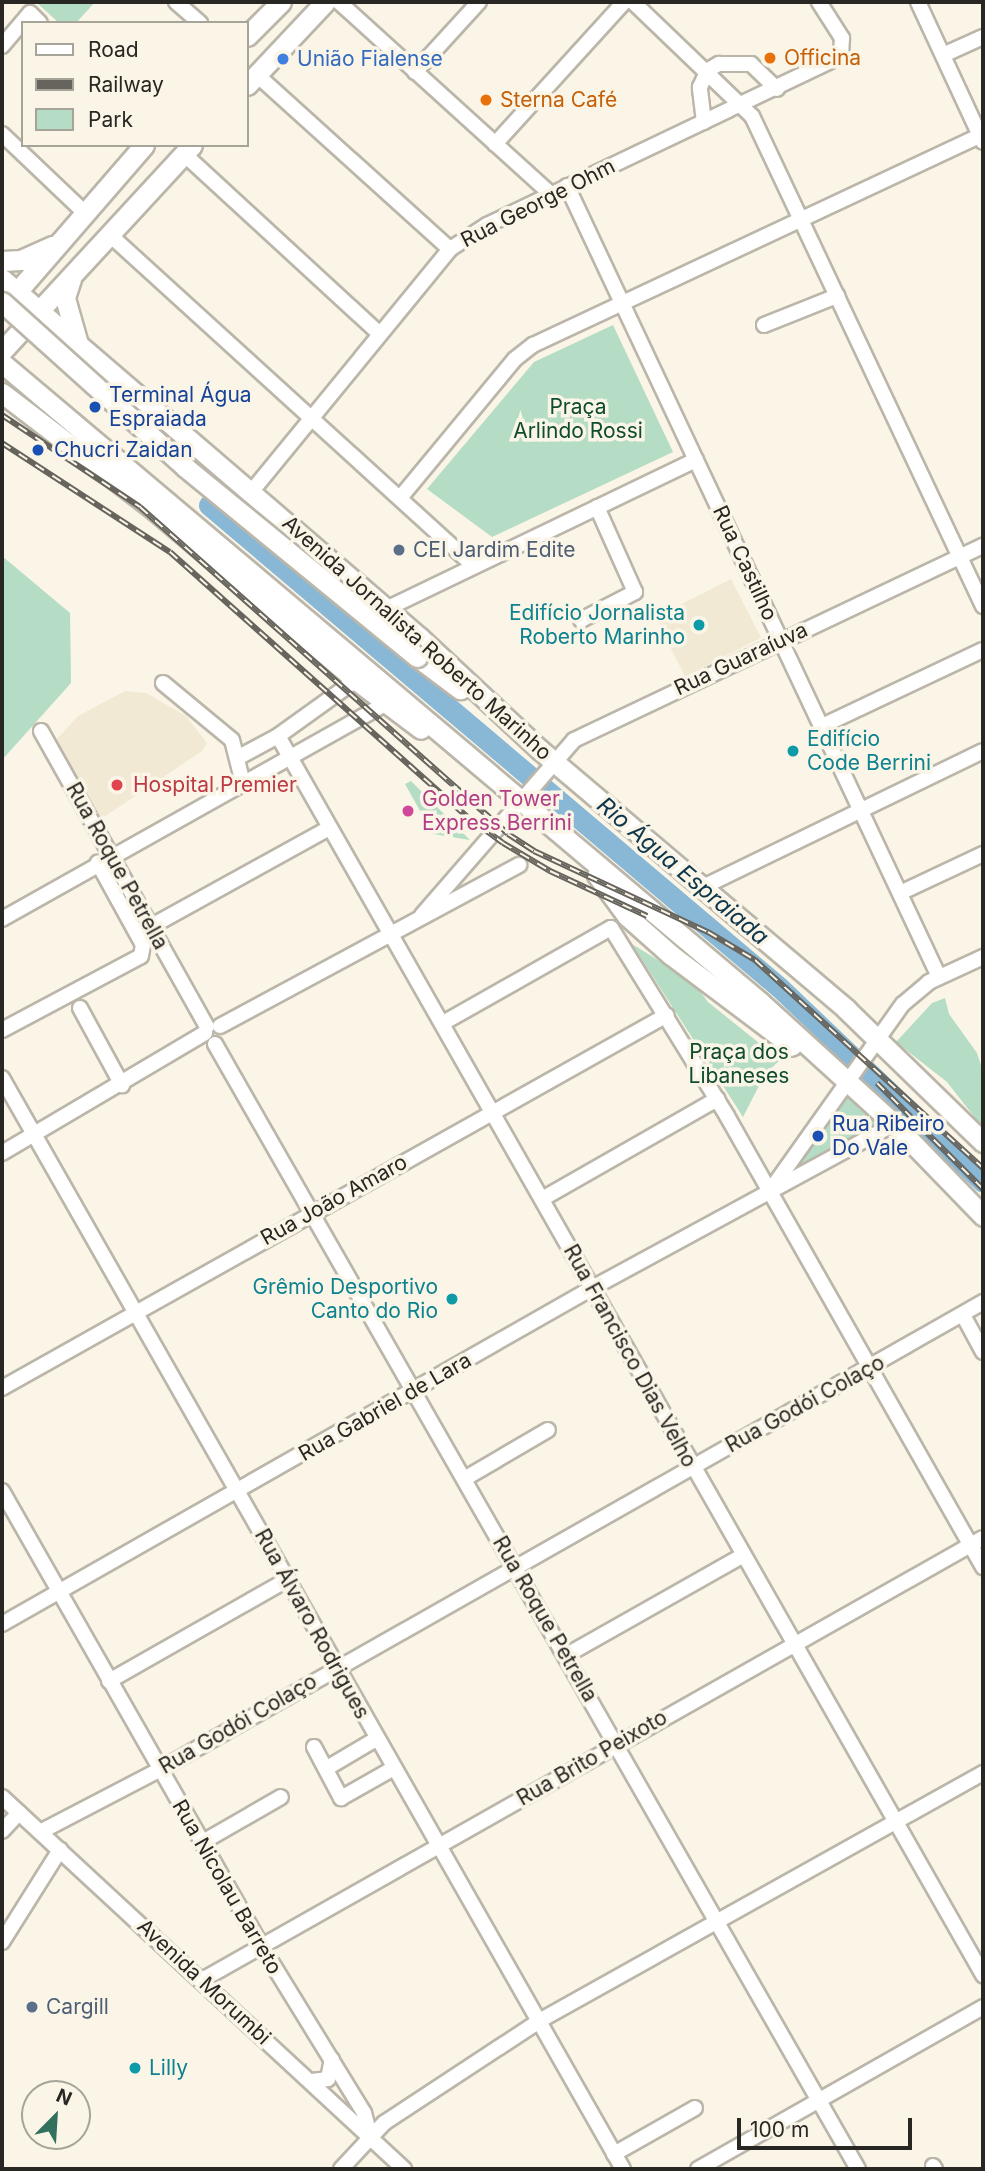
<!DOCTYPE html>
<meta charset="utf-8">
<style>
body{margin:0}
#map{position:relative;width:985px;height:2171px;overflow:hidden;background:#faf5e7;font-family:Inter,sans-serif}
div>[style]{position:absolute}
[style*='--x']{left:calc(var(--x)*1px);top:calc(var(--y)*1px);width:calc(var(--w)*1px);rotate:calc(var(--a)*1deg)}
.built>*{inset:0;background:#f1e9d4;transform-origin:0 0}
.green>*{inset:0;background:#b5dcc5}
.river>*{height:21px;margin:-10.5px;padding:0 10.5px;transform-origin:10.5px;border-radius:10.5px;background:#88b8d6}
.roads{filter:drop-shadow(2px 0 #bbb6a9) drop-shadow(-2px 0 #bbb6a9) drop-shadow(0 2px #bbb6a9) drop-shadow(0 -2px #bbb6a9)}
.minor>*{height:14px;margin:-7px;padding:0 7px;transform-origin:7px;border-radius:7px;background:#fff}
.major>*{height:19px;margin:-9.5px;padding:0 9.5px;transform-origin:9.5px;border-radius:9.5px;background:#fff}
.rail>*{height:6px;margin-top:-3px;transform-origin:0;background:repeating-linear-gradient(90deg,#faf5e7 0 10px,#67645d 0 20px);box-sizing:border-box;border-block:2px solid #67645d}
.bridges{filter:drop-shadow(2px 0 #bbb6a9) drop-shadow(-2px 0 #bbb6a9) drop-shadow(0 2px #bbb6a9) drop-shadow(0 -2px #bbb6a9)}
.major-bridge>*{height:19px;margin:-9.5px;padding:0 9.5px;transform-origin:9.5px;border-radius:9.5px;background:#fff}
.dots>*{width:19px;height:19px;translate:-50% -50%;box-sizing:border-box;border:4px solid #faf5e7;border-radius:50%}
span{translate:-50% -50%;white-space:nowrap;text-align:center;line-height:1.15;-webkit-text-stroke:7px #faf5e7;paint-order:stroke}
.food-label{font-size:21px;color:#c56008}
.left{translate:0 -50%;text-align:left}
.shop-label{font-size:21px;color:#366cbe}
.street-label{font-size:21px;color:#292723}
.transit-label{font-size:21px;color:#164399}
.park-label{font-size:21px;color:#0f4c30}
.service-label{font-size:21px;color:#4e5e75}
.culture-label{font-size:21px;color:#0d838f}
.right{translate:-100% -50%;text-align:right}
.health-label{font-size:21px;color:#be3a42}
.hotel-label{font-size:21px;color:#b23c85}
.water-label{font-size:23px;color:#0e364b;font-style:italic}
.frame{position:absolute;inset:0;border:4px solid #292723;pointer-events:none}
.legend{position:absolute;left:21px;top:21px;width:228px;height:126px;box-sizing:border-box;background:#faf5e7;border:2px solid #a6a399;margin:0;padding:9px 12px;list-style:none;font-size:21px;color:#292723}
.legend li{display:flex;align-items:center;gap:14px;height:35px}
.legend b{width:35px;border:2px solid #a6a399}
.north{position:absolute;left:21px;top:2080px;width:70px;height:70px;box-sizing:border-box;background:#faf5e7;border:2px solid #a6a399;border-radius:50%;rotate:24deg;font-size:19px;font-weight:700;line-height:28px;text-align:center;color:#292723}
.north::after{content:'';display:block;margin:auto;width:24px;height:32px;background:#32715e;clip-path:polygon(50% 0,100% 100%,50% 72%,0 100%)}
.scale{position:absolute;left:737px;top:2118px;width:175px;height:32px;box-sizing:border-box;border:4px solid #292723;border-top:0;padding-left:9px;font-size:21px;line-height:24px;white-space:nowrap;color:#292723;-webkit-text-stroke:5px #faf5e7;paint-order:stroke}
</style>
<div id="map">
<div class="built">
<i style="left:731px;top:579px;width:66px;height:85px;rotate:63deg"></i>
<i style="clip-path:polygon(125px 691px,146px 693px,186px 716px,207px 743px,202px 751px,101px 819px,55px 741px,78px 716px)"></i>
</div>
<div class="green">
<i style="clip-path:polygon(36px 2px,95px 2px,76px 23px,59px 23px)"></i>
<i style="clip-path:polygon(613px 325px,673px 452px,492px 537px,427px 489px,534px 362px)"></i>
<i style="clip-path:polygon(2px 556px,70px 613px,71px 683px,2px 760px)"></i>
<i style="clip-path:polygon(411px 781px,470px 840px,433px 834px,405px 784px)"></i>
<i style="clip-path:polygon(632px 944px,693px 982px,708px 1002px,780px 1060px,765px 1074px,743px 1117px)"></i>
<i style="clip-path:polygon(945px 998px,949px 1014px,977px 1053px,983px 1072px,983px 1128px,947px 1082px,896px 1042px,932px 1003px)"></i>
<i style="clip-path:polygon(848px 1083px,891px 1124px,772px 1189px)"></i>
</div>
<div class="river">
<i style="--x:209;--y:505;--w:746;--a:40.22"></i>
<i style="--x:779;--y:987;--w:282;--a:43.7"></i>
</div>
<div class="roads">
<div class="minor">
<i style="--x:176;--y:2;--w:32;--a:41"></i>
<i style="--x:339;--y:2;--w:286;--a:42.2"></i>
<i style="--x:633;--y:2;--w:165;--a:43.8"></i>
<i style="--x:752;--y:116;--w:542;--a:64.76"></i>
<i style="--x:918;--y:2;--w:154;--a:65.1"></i>
<i style="--x:2;--y:46;--w:43;--a:-49.7"></i>
<i style="--x:30;--y:13;--w:14;--a:45"></i>
<i style="--x:943;--y:55;--w:44;--a:-24.2"></i>
<i style="--x:415;--y:72;--w:95;--a:-47.6"></i>
<i style="--x:256;--y:74;--w:261;--a:42.1"></i>
<i style="--x:704;--y:122;--w:35;--a:-97"></i>
<i style="--x:700;--y:87;--w:19;--a:-65"></i>
<i style="--x:708;--y:70;--w:13;--a:-29"></i>
<i style="--x:719;--y:64;--w:32;--a:0"></i>
<i style="--x:751;--y:64;--w:36;--a:44"></i>
<i style="--x:2;--y:134;--w:113;--a:43.6"></i>
<i style="--x:495;--y:144;--w:192;--a:-47.7"></i>
<i style="--x:184;--y:154;--w:266;--a:42.6"></i>
<i style="--x:567;--y:186;--w:874;--a:64.81"></i>
<i style="--x:110;--y:235;--w:488;--a:42.3"></i>
<i style="--x:764;--y:325;--w:79;--a:-21.7"></i>
<i style="--x:252;--y:491;--w:313;--a:-50.7"></i>
<i style="--x:450;--y:249;--w:44;--a:-33"></i>
<i style="--x:487;--y:225;--w:392;--a:-25.5"></i>
<i style="--x:841;--y:56;--w:18;--a:-87"></i>
<i style="--x:842;--y:38;--w:43;--a:-122.6"></i>
<i style="--x:400;--y:498;--w:180;--a:-50.4"></i>
<i style="--x:515;--y:359;--w:23;--a:-38"></i>
<i style="--x:533;--y:345;--w:497;--a:-25.1"></i>
<i style="--x:386;--y:609;--w:344;--a:-25.7"></i>
<i style="--x:581;--y:620;--w:61;--a:-27.4"></i>
<i style="--x:635;--y:592;--w:93;--a:-114.1"></i>
<i style="--x:163;--y:683;--w:89;--a:39.6"></i>
<i style="--x:232;--y:740;--w:44;--a:75.7"></i>
<i style="--x:822;--y:726;--w:178;--a:-25.3"></i>
<i style="--x:41;--y:731;--w:339;--a:60.7"></i>
<i style="--x:278;--y:736;--w:1426;--a:60.36"></i>
<i style="--x:239;--y:757;--w:44;--a:-28.3"></i>
<i style="--x:278;--y:736;--w:96;--a:-35.7"></i>
<i style="--x:703;--y:887;--w:311;--a:-25.9"></i>
<i style="--x:900;--y:893;--w:92;--a:-25.2"></i>
<i style="--x:422;--y:915;--w:232;--a:-49"></i>
<i style="--x:574;--y:740;--w:453;--a:-25.4"></i>
<i style="--x:2;--y:919;--w:439;--a:-29.3"></i>
<i style="--x:150;--y:927;--w:205;--a:-28.9"></i>
<i style="--x:80;--y:1008;--w:88;--a:61.4"></i>
<i style="--x:443;--y:1023;--w:193;--a:-29.5"></i>
<i style="--x:611;--y:928;--w:221;--a:58.3"></i>
<i style="--x:727;--y:1116;--w:519;--a:60.42"></i>
<i style="--x:220;--y:1026;--w:340;--a:-28.3"></i>
<i style="--x:2;--y:1030;--w:157;--a:-28"></i>
<i style="--x:141;--y:956;--w:11;--a:-80"></i>
<i style="--x:143;--y:945;--w:94;--a:-118.8"></i>
<i style="--x:215;--y:1044;--w:1296;--a:60.25"></i>
<i style="--x:2;--y:1078;--w:1255;--a:60.35"></i>
<i style="--x:2;--y:1153;--w:236;--a:-30.6"></i>
<i style="--x:772;--y:1188;--w:226;--a:-54.6"></i>
<i style="--x:903;--y:1004;--w:34;--a:-40"></i>
<i style="--x:929;--y:982;--w:60;--a:-24.8"></i>
<i style="--x:542;--y:1199;--w:202;--a:-29.7"></i>
<i style="--x:963;--y:1315;--w:42;--a:61.6"></i>
<i style="--x:2;--y:1388;--w:762;--a:-29.29"></i>
<i style="--x:464;--y:1479;--w:97;--a:-30.3"></i>
<i style="--x:2;--y:1491;--w:525;--a:60.31"></i>
<i style="--x:262;--y:1947;--w:195;--a:58.4"></i>
<i style="--x:364;--y:2113;--w:24;--a:75"></i>
<i style="--x:2;--y:1624;--w:681;--a:-29.65"></i>
<i style="--x:594;--y:1287;--w:341;--a:-28.5"></i>
<i style="--x:565;--y:1656;--w:203;--a:-29.5"></i>
<i style="--x:109;--y:1681;--w:205;--a:-29.6"></i>
<i style="--x:314;--y:1747;--w:58;--a:62.1"></i>
<i style="--x:341;--y:1798;--w:61;--a:-29.5"></i>
<i style="--x:327;--y:1768;--w:57;--a:-30.6"></i>
<i style="--x:2;--y:1797;--w:548;--a:42.78"></i>
<i style="--x:2;--y:1831;--w:25;--a:-47"></i>
<i style="--x:40;--y:1832;--w:134;--a:-27.5"></i>
<i style="--x:159;--y:1770;--w:948;--a:-29.59"></i>
<i style="--x:201;--y:1843;--w:92;--a:-29.9"></i>
<i style="--x:2;--y:1942;--w:109;--a:-57.8"></i>
<i style="--x:202;--y:1980;--w:897;--a:-29.51"></i>
<i style="--x:312;--y:2081;--w:16;--a:-7"></i>
<i style="--x:328;--y:2079;--w:20;--a:-79"></i>
<i style="--x:614;--y:2154;--w:93;--a:-29.6"></i>
<i style="--x:933;--y:2166;--w:4;--a:56"></i>
<i style="--x:341;--y:2169;--w:63;--a:-46.9"></i>
<i style="--x:384;--y:2123;--w:186;--a:-33.3"></i>
<i style="--x:539;--y:2021;--w:509;--a:-29.19"></i>
<i style="--x:698;--y:2169;--w:328;--a:-29.6"></i>
</div>
<div class="major">
<i style="--x:247;--y:36;--w:48;--a:-45"></i>
<i style="--x:247;--y:85;--w:114;--a:-46.8"></i>
<i style="--x:2;--y:261;--w:19;--a:-3"></i>
<i style="--x:21;--y:260;--w:35;--a:-24"></i>
<i style="--x:2;--y:279;--w:551;--a:40.66"></i>
<i style="--x:420;--y:638;--w:164;--a:43"></i>
<i style="--x:540;--y:750;--w:401;--a:40.2"></i>
<i style="--x:846;--y:1009;--w:191;--a:44.2"></i>
<i style="--x:71;--y:279;--w:20;--a:108"></i>
<i style="--x:65;--y:298;--w:48;--a:74.2"></i>
<i style="--x:9;--y:301;--w:206;--a:-49.1"></i>
<i style="--x:2;--y:351;--w:280;--a:-47.3"></i>
<i style="--x:2;--y:363;--w:991;--a:40.13"></i>
<i style="--x:760;--y:1002;--w:181;--a:42.3"></i>
<i style="--x:894;--y:1124;--w:128;--a:45.9"></i>
<i style="--x:2;--y:393;--w:186;--a:37.4"></i>
<i style="--x:150;--y:506;--w:270;--a:40.2"></i>
<i style="--x:356;--y:680;--w:81;--a:37"></i>
<i style="--x:417;--y:657;--w:54;--a:36.7"></i>
<i style="--x:597;--y:875;--w:51;--a:53.8"></i>
<i style="--x:627;--y:916;--w:59;--a:41.6"></i>
<i style="--x:671;--y:955;--w:151;--a:36.9"></i>
</div>
</div>
<div class="rail">
<i style="--x:2;--y:415;--w:166;--a:33.7"></i>
<i style="--x:140;--y:507;--w:492;--a:41.6"></i>
<i style="--x:508;--y:834;--w:31;--a:33"></i>
<i style="--x:534;--y:851;--w:192;--a:25"></i>
<i style="--x:708;--y:932;--w:55;--a:30.8"></i>
<i style="--x:755;--y:960;--w:309;--a:42.4"></i>
<i style="--x:2;--y:443;--w:200;--a:33"></i>
<i style="--x:170;--y:552;--w:395;--a:41.7"></i>
<i style="--x:465;--y:815;--w:47;--a:36.4"></i>
<i style="--x:503;--y:843;--w:55;--a:30.8"></i>
<i style="--x:550;--y:871;--w:107;--a:24.9"></i>
<i style="--x:877;--y:1083;--w:150;--a:45"></i>
</div>
<div class="bridges">
<div class="major-bridge">
<i style="--x:2;--y:302;--w:246;--a:42"></i>
<i style="--x:185;--y:467;--w:300;--a:39.3"></i>
</div>
</div>
<div class="dots">
<i style="left:770px;top:58px;background:#e8710a"></i>
<i style="left:283px;top:59px;background:#3f7fe0"></i>
<i style="left:486px;top:100px;background:#e8710a"></i>
<i style="left:95px;top:407px;background:#1a4fb4"></i>
<i style="left:38px;top:450px;background:#1a4fb4"></i>
<i style="left:399px;top:550px;background:#5c6f8a"></i>
<i style="left:699px;top:625px;background:#0f9aa8"></i>
<i style="left:793px;top:751px;background:#0f9aa8"></i>
<i style="left:117px;top:785px;background:#e0444e"></i>
<i style="left:408px;top:811px;background:#d1479c"></i>
<i style="left:818px;top:1136px;background:#1a4fb4"></i>
<i style="left:452px;top:1299px;background:#0f9aa8"></i>
<i style="left:32px;top:2007px;background:#5c6f8a"></i>
<i style="left:135px;top:2068px;background:#0f9aa8"></i>
</div>
<div class="food-label">
<span class="left" style="left:784px;top:58px">Officina</span>
<span class="left" style="left:500px;top:100px">Sterna Café</span>
</div>
<div class="shop-label">
<span class="left" style="left:297px;top:59px">União Fialense</span>
</div>
<div class="street-label">
<span style="left:538px;top:203px;rotate:-27deg">Rua George Ohm</span>
<span style="left:745px;top:563px;rotate:65deg">Rua Castilho</span>
<span style="left:417px;top:638px;rotate:42deg">Avenida Jornalista Roberto Marinho</span>
<span style="left:741px;top:659px;rotate:-25deg">Rua Guaraíuva</span>
<span style="left:117px;top:866px;rotate:61deg">Rua Roque Petrella</span>
<span style="left:334px;top:1200px;rotate:-29deg">Rua João Amaro</span>
<span style="left:630px;top:1356px;rotate:61deg">Rua Francisco Dias Velho</span>
<span style="left:805px;top:1404px;rotate:-29deg">Rua Godói Colaço</span>
<span style="left:385px;top:1407px;rotate:-30deg">Rua Gabriel de Lara</span>
<span style="left:545px;top:1619px;rotate:60deg">Rua Roque Petrella</span>
<span style="left:312px;top:1624px;rotate:61deg">Rua Álvaro Rodrigues</span>
<span style="left:238px;top:1724px;rotate:-30deg">Rua Godói Colaço</span>
<span style="left:592px;top:1758px;rotate:-30deg">Rua Brito Peixoto</span>
<span style="left:227px;top:1887px;rotate:60deg">Rua Nicolau Barreto</span>
<span style="left:204px;top:1982px;rotate:43deg">Avenida Morumbi</span>
</div>
<div class="transit-label">
<span class="left" style="left:109px;top:407px">Terminal Água<br>Espraiada</span>
<span class="left" style="left:54px;top:450px">Chucri Zaidan</span>
<span class="left" style="left:832px;top:1136px">Rua Ribeiro<br>Do Vale</span>
</div>
<div class="park-label">
<span style="left:578px;top:419px">Praça<br>Arlindo Rossi</span>
<span style="left:739px;top:1064px">Praça dos<br>Libaneses</span>
</div>
<div class="service-label">
<span class="left" style="left:413px;top:550px">CEI Jardim Edite</span>
<span class="left" style="left:46px;top:2007px">Cargill</span>
</div>
<div class="culture-label">
<span class="right" style="left:685px;top:625px">Edifício Jornalista<br>Roberto Marinho</span>
<span class="left" style="left:807px;top:751px">Edifício<br>Code Berrini</span>
<span class="right" style="left:438px;top:1299px">Grêmio Desportivo<br>Canto do Rio</span>
<span class="left" style="left:149px;top:2068px">Lilly</span>
</div>
<div class="health-label">
<span class="left" style="left:133px;top:785px">Hospital Premier</span>
</div>
<div class="hotel-label">
<span class="left" style="left:422px;top:811px">Golden Tower<br>Express Berrini</span>
</div>
<div class="water-label">
<span style="left:683px;top:871px;rotate:40deg">Rio Água Espraiada</span>
</div>
<div class="frame"></div>
<ul class="legend">
<li><b style="height:9px;background:#fff"></b>Road</li>
<li><b style="height:9px;background:#67645d"></b>Railway</li>
<li><b style="height:19px;background:#b5dcc5"></b>Park</li>
</ul>
<div class="north">N</div>
<div class="scale">100 m</div>
</div>
